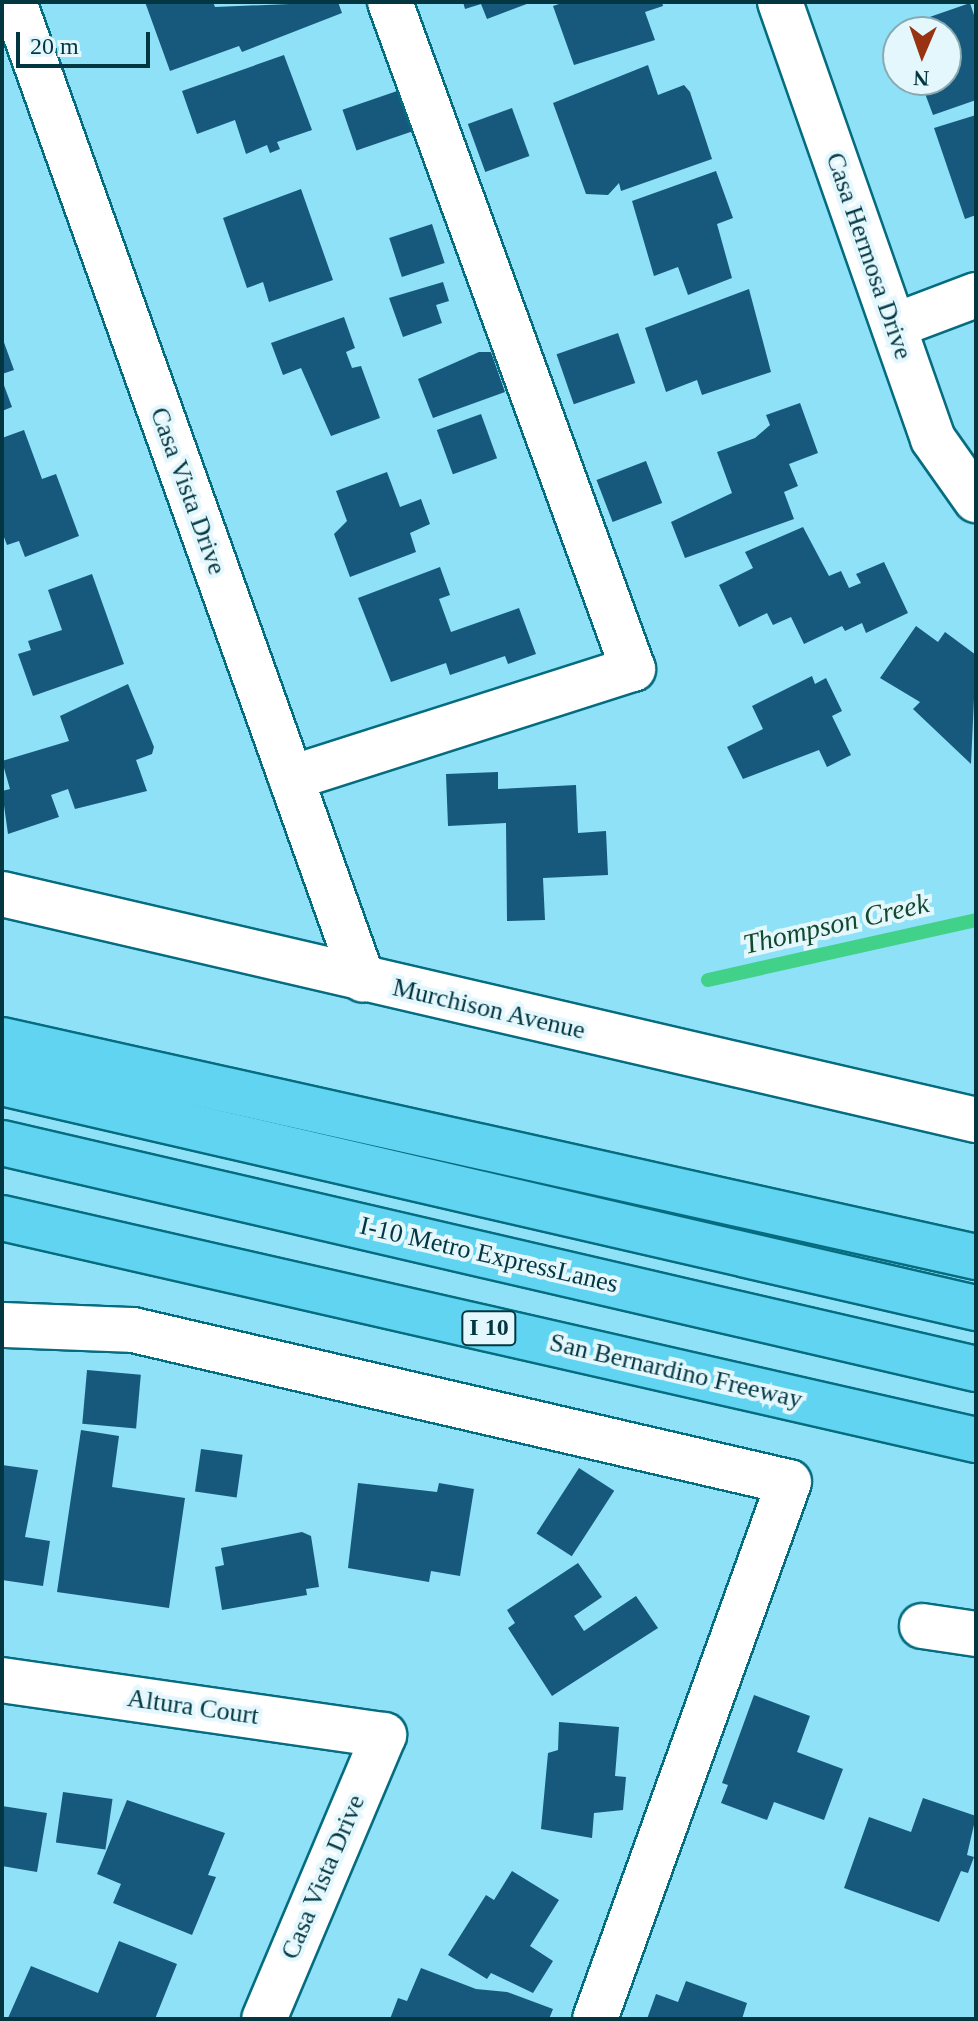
<!DOCTYPE html>
<style>
body{margin:0}
#map{position:relative;width:978px;height:2021px;overflow:hidden;background:#8ee1f7;font-family:Georgia,serif}
div>[style]{position:absolute}
[style*='--x']{left:calc(var(--x)*1px);top:calc(var(--y)*1px);width:calc(var(--w)*1px);rotate:calc(var(--a)*1deg)}
.stream>*{height:14px;margin:-7px;padding:0 7px;transform-origin:7px;border-radius:7px;background:#42d189}
.building>*{inset:0;background:#16597c;transform-origin:0 0}
.roads{filter:drop-shadow(2px 0 #066c80) drop-shadow(-2px 0 #066c80) drop-shadow(0 2px #066c80) drop-shadow(0 -2px #066c80)}
.minor>*{height:44px;margin:-22px;padding:0 22px;transform-origin:22px;border-radius:22px;background:#fff}
.highway>*{height:44px;margin:-22px;padding:0 22px;transform-origin:22px;border-radius:22px;background:#60d4f1}
span{translate:-50% -50%;white-space:nowrap;text-align:center;line-height:1.15;-webkit-text-stroke:8px #e4f7fd;paint-order:stroke}
.shield-label span{padding:2px 6px;background:#e4f7fd;border:2px solid;border-radius:6px;-webkit-text-stroke-width:0}
.shield-label{font-size:24px;color:#023742;font-weight:700}
.street-label{font-size:26px;color:#023742}
.water-label{font-size:28px;color:#11492d;font-style:italic}
.frame{position:absolute;inset:0;border:4px solid #023742;pointer-events:none}
.north{position:absolute;left:882px;top:16px;width:80px;height:80px;box-sizing:border-box;background:#e4f7fd;border:2px solid #8aaab2;border-radius:50%;rotate:182deg;font-size:22px;font-weight:700;line-height:32px;text-align:center;color:#023742}
.north::after{content:'';display:block;margin:auto;width:28px;height:36px;background:#993210;clip-path:polygon(50% 0,100% 100%,50% 72%,0 100%)}
.scale{position:absolute;left:16px;top:32px;width:134px;height:36px;box-sizing:border-box;border:4px solid #023742;border-top:0;padding-left:10px;font-size:24px;line-height:28px;white-space:nowrap;color:#023742;-webkit-text-stroke:6px #e4f7fd;paint-order:stroke}
</style>
<div id="map">
<div class="stream">
<i style="--x:708;--y:980;--w:275;--a:-12.6"></i>
</div>
<div class="building">
<i style="clip-path:polygon(145px 2px,213px 2px,215px 7px,338px 2px,342px 13px,242px 52px,239px 46px,170px 71px)"></i>
<i style="clip-path:polygon(463px 2px,532px 2px,487px 19px,481px 4px,465px 9px)"></i>
<i style="clip-path:polygon(565px 2px,662px 2px,663px 6px,645px 12px,655px 40px,574px 65px,553px 6px)"></i>
<i style="clip-path:polygon(970px 3px,976px 21px,976px 100px,933px 115px,920px 80px,946px 80px,946px 32px,895px 29px)"></i>
<i style="clip-path:polygon(284px 55px,312px 130px,277px 142px,280px 149px,270px 153px,267px 145px,246px 154px,235px 120px,197px 134px,182px 91px)"></i>
<i style="clip-path:polygon(648px 65px,658px 95px,684px 85px,690px 92px,712px 159px,621px 191px,619px 183px,608px 195px,586px 194px,553px 103px)"></i>
<i style="left:403px;top:89px;width:43px;height:64px;rotate:71deg"></i>
<i style="left:512px;top:108px;width:51px;height:47px;rotate:70deg"></i>
<i style="clip-path:polygon(976px 115px,976px 215px,965px 219px,934px 128px)"></i>
<i style="clip-path:polygon(716px 171px,733px 218px,717px 224px,732px 278px,688px 295px,678px 267px,654px 276px,632px 201px)"></i>
<i style="clip-path:polygon(301px 189px,333px 280px,269px 302px,263px 282px,247px 288px,223px 218px)"></i>
<i style="left:432px;top:224px;width:41px;height:45px;rotate:72deg"></i>
<i style="clip-path:polygon(443px 282px,449px 301px,436px 305px,442px 323px,403px 337px,389px 298px)"></i>
<i style="clip-path:polygon(749px 289px,771px 372px,702px 395px,697px 380px,666px 392px,645px 328px)"></i>
<i style="clip-path:polygon(344px 317px,355px 348px,346px 352px,352px 368px,361px 366px,380px 418px,331px 436px,301px 368px,283px 375px,271px 343px)"></i>
<i style="left:618px;top:333px;width:53px;height:65px;rotate:71deg"></i>
<i style="clip-path:polygon(2px 337px,14px 370px,2px 374px)"></i>
<i style="clip-path:polygon(479px 352px,491px 352px,505px 392px,433px 418px,418px 379px)"></i>
<i style="clip-path:polygon(2px 380px,12px 407px,2px 411px)"></i>
<i style="clip-path:polygon(800px 403px,818px 453px,789px 464px,798px 486px,784px 492px,794px 519px,685px 558px,671px 522px,732px 493px,717px 452px,755px 438px,770px 425px,766px 415px)"></i>
<i style="left:481px;top:414px;width:47px;height:47px;rotate:70deg"></i>
<i style="clip-path:polygon(24px 430px,42px 479px,56px 474px,79px 536px,25px 557px,19px 541px,7px 545px,2px 532px,2px 438px)"></i>
<i style="left:646px;top:461px;width:45px;height:53px;rotate:69deg"></i>
<i style="clip-path:polygon(387px 472px,400px 507px,421px 499px,430px 524px,410px 533px,416px 552px,350px 577px,334px 534px,347px 521px,336px 491px)"></i>
<i style="clip-path:polygon(803px 527px,829px 576px,841px 571px,849px 588px,861px 583px,856px 574px,884px 562px,908px 613px,866px 633px,862px 623px,845px 631px,842px 626px,804px 644px,791px 617px,773px 625px,767px 613px,739px 627px,719px 585px,753px 568px,745px 552px)"></i>
<i style="clip-path:polygon(440px 567px,450px 595px,439px 599px,451px 632px,519px 608px,536px 654px,508px 664px,505px 656px,450px 675px,446px 663px,391px 682px,358px 598px)"></i>
<i style="clip-path:polygon(92px 574px,124px 664px,33px 696px,18px 654px,31px 650px,28px 641px,62px 630px,48px 590px)"></i>
<i style="clip-path:polygon(916px 626px,938px 642px,945px 632px,976px 655px,971px 764px,913px 709px,920px 702px,880px 678px)"></i>
<i style="clip-path:polygon(812px 676px,815px 684px,826px 678px,842px 711px,832px 716px,851px 755px,827px 767px,819px 750px,743px 779px,727px 747px,763px 729px,752px 706px)"></i>
<i style="clip-path:polygon(128px 684px,154px 747px,152px 754px,136px 760px,147px 791px,75px 809px,68px 789px,51px 795px,59px 817px,8px 834px,2px 791px,10px 789px,2px 761px,69px 741px,60px 716px)"></i>
<i style="clip-path:polygon(498px 772px,498px 789px,576px 785px,578px 833px,606px 831px,608px 875px,543px 878px,545px 920px,507px 921px,506px 823px,448px 826px,446px 774px)"></i>
<i style="left:87px;top:1370px;width:54px;height:54px;rotate:5deg"></i>
<i style="clip-path:polygon(81px 1430px,119px 1436px,112px 1487px,185px 1498px,169px 1608px,57px 1592px)"></i>
<i style="left:201px;top:1449px;width:42px;height:43px;rotate:8deg"></i>
<i style="clip-path:polygon(2px 1465px,38px 1470px,25px 1537px,50px 1541px,43px 1586px,2px 1580px)"></i>
<i style="left:579px;top:1468px;width:42px;height:78px;rotate:33deg"></i>
<i style="clip-path:polygon(358px 1483px,437px 1492px,439px 1483px,474px 1489px,460px 1576px,431px 1571px,429px 1582px,348px 1568px)"></i>
<i style="clip-path:polygon(302px 1532px,311px 1536px,319px 1587px,306px 1589px,307px 1595px,222px 1610px,215px 1567px,224px 1565px,221px 1548px)"></i>
<i style="clip-path:polygon(578px 1563px,602px 1597px,574px 1616px,584px 1631px,636px 1596px,658px 1628px,552px 1696px,508px 1628px,515px 1623px,507px 1610px)"></i>
<i style="clip-path:polygon(754px 1695px,810px 1716px,797px 1752px,843px 1769px,824px 1820px,774px 1802px,767px 1820px,721px 1803px,728px 1785px,722px 1783px)"></i>
<i style="clip-path:polygon(559px 1722px,619px 1727px,615px 1776px,626px 1777px,623px 1810px,594px 1813px,592px 1838px,541px 1829px,548px 1753px,558px 1750px)"></i>
<i style="left:63px;top:1792px;width:50px;height:51px;rotate:8deg"></i>
<i style="clip-path:polygon(923px 1798px,976px 1816px,967px 1855px,974px 1857px,968px 1873px,961px 1871px,939px 1922px,844px 1888px,869px 1817px,911px 1832px)"></i>
<i style="clip-path:polygon(127px 1800px,225px 1833px,208px 1875px,216px 1877px,192px 1935px,113px 1903px,121px 1884px,97px 1874px)"></i>
<i style="clip-path:polygon(2px 1806px,47px 1813px,37px 1872px,2px 1866px)"></i>
<i style="clip-path:polygon(512px 1871px,559px 1900px,530px 1946px,553px 1961px,533px 1993px,491px 1973px,487px 1979px,448px 1955px,486px 1895px,494px 1900px)"></i>
<i style="clip-path:polygon(119px 1941px,177px 1964px,155px 2019px,8px 2018px,31px 1966px,98px 1993px)"></i>
<i style="clip-path:polygon(421px 1968px,476px 1989px,507px 1992px,553px 2009px,549px 2019px,390px 2019px,398px 1998px,407px 2001px)"></i>
<i style="clip-path:polygon(686px 1981px,747px 2003px,742px 2019px,647px 2019px,656px 1994px,678px 2002px)"></i>
</div>
<div class="roads">
<div class="minor">
<i style="--x:14;--y:2;--w:1038;--a:70.36"></i>
<i style="--x:780;--y:2;--w:463;--a:70.7"></i>
<i style="--x:933;--y:439;--w:75;--a:54.8"></i>
<i style="--x:894;--y:326;--w:88;--a:-20.7"></i>
<i style="--x:291;--y:778;--w:359;--a:-17.7"></i>
<i style="--x:633;--y:669;--w:710;--a:-110.02"></i>
<i style="--x:2;--y:894;--w:1000;--a:13.06"></i>
<i style="--x:2;--y:1325;--w:131;--a:2.2"></i>
<i style="--x:133;--y:1330;--w:673;--a:13.05"></i>
<i style="--x:789;--y:1482;--w:571;--a:109.86"></i>
<i style="--x:922;--y:1626;--w:55;--a:8.4"></i>
<i style="--x:2;--y:1680;--w:386;--a:8.2"></i>
<i style="--x:384;--y:1735;--w:308;--a:112.9"></i>
</div>
<div class="highway">
<i style="--x:2;--y:1040;--w:998;--a:12.56"></i>
<i style="--x:2;--y:1083;--w:1000;--a:13.01"></i>
<i style="--x:2;--y:1143;--w:1000;--a:13.06"></i>
<i style="--x:2;--y:1218;--w:999;--a:12.84"></i>
</div>
</div>
<div class="shield-label">
<span style="left:489px;top:1328px">I 10</span>
</div>
<div class="street-label">
<span style="left:869px;top:256px;rotate:71deg">Casa Hermosa Drive</span>
<span style="left:188px;top:491px;rotate:70deg">Casa Vista Drive</span>
<span style="left:489px;top:1009px;rotate:13deg">Murchison Avenue</span>
<span style="left:489px;top:1255px;rotate:13deg">I-10 Metro ExpressLanes</span>
<span style="left:676px;top:1371px;rotate:13deg">San Bernardino Freeway</span>
<span style="left:193px;top:1707px;rotate:8deg">Altura Court</span>
<span style="left:323px;top:1877px;rotate:-67deg">Casa Vista Drive</span>
</div>
<div class="water-label">
<span style="left:836px;top:924px;rotate:-13deg">Thompson Creek</span>
</div>
<div class="frame"></div>
<div class="north">N</div>
<div class="scale">20 m</div>
</div>
